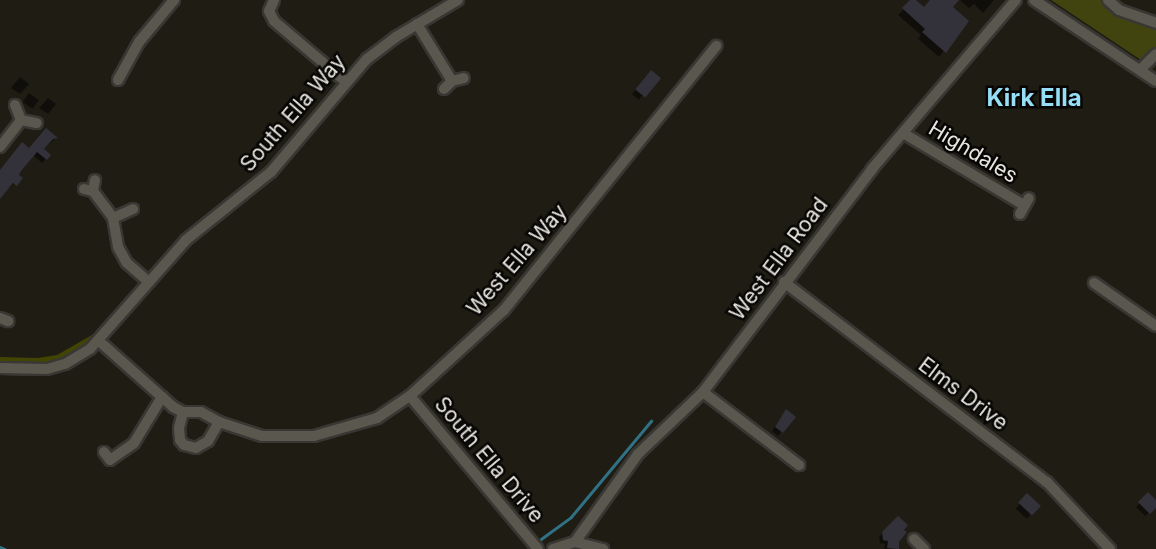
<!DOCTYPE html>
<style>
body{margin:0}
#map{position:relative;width:1156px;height:549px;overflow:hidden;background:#1e1c13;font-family:Inter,sans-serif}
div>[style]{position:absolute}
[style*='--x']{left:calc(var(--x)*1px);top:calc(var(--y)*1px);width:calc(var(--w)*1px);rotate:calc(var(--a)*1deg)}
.green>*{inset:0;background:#424402}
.forest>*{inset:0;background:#42440f}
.shadow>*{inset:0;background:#0007;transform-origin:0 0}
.stream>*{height:2.5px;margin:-1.25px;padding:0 1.25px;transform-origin:1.25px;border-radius:1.25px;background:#317185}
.building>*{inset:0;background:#33323b;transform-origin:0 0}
.roads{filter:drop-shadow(2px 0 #393733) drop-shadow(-2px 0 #393733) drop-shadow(0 2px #393733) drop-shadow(0 -2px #393733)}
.minor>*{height:10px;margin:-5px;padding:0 5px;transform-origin:5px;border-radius:5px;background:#5a584e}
span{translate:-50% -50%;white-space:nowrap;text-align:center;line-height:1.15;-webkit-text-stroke:5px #070604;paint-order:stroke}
.street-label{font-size:21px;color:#e7e6e0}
.quarter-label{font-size:24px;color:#95def6;font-weight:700}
</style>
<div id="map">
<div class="green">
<i style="clip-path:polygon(92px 335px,93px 343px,57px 364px,0 365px,0 357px,38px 358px,57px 355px)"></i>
</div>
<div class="forest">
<i style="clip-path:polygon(1051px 0,1104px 0,1156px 26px,1156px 50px,1147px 60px,1141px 60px)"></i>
</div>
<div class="shadow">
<i style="clip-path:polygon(913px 0,923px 9px,931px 0,957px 0,950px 7px,967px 21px,939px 57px,918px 39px,921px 35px,898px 15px)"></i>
<i style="clip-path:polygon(960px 0,994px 0,983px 13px,974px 4px,969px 8px)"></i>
<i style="left:651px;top:72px;width:9px;height:29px;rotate:41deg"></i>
<i style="clip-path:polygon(20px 77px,29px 84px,20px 94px,11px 88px)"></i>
<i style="left:29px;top:93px;width:12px;height:11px;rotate:35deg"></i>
<i style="clip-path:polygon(48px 98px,56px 104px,48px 114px,39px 108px)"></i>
<i style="clip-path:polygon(42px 133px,56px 138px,42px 150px,49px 155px,42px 163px,33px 155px,17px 176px,20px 178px,0 196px,0 172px,29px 150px)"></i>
<i style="clip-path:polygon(783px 415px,793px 417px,778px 436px,772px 431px)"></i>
<i style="clip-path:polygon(1148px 495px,1155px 507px,1145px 516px,1136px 507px)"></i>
<i style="left:1027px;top:496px;width:15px;height:17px;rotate:42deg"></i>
<i style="clip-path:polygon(898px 518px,906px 526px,897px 548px,884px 549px,885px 544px,880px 543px,879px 537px)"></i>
</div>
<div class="stream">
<i style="--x:541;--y:539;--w:37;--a:-36"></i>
<i style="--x:571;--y:517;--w:125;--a:-50.2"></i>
<i style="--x:0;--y:547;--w:5;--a:22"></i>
</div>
<div class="building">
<i style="clip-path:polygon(910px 0,916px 0,924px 7px,930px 0,959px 0,953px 7px,969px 21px,946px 53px,922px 32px,925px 29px,902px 8px)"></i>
<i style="left:651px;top:70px;width:13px;height:25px;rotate:39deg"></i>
<i style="clip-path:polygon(46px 128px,58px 138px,53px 139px,44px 149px,51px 155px,47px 160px,37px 152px,21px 171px,19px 175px,23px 178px,17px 186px,13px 183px,0 199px,0 170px,22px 142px,29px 148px)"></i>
<i style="clip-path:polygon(786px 409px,796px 417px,783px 433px,775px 427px)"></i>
<i style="clip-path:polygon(1148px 492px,1156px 500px,1156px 508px,1150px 514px,1138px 502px)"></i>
<i style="left:1027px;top:493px;width:19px;height:13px;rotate:43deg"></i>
<i style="clip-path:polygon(898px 516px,908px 525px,904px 530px,907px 532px,899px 542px,899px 549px,887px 548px,888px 541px,883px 540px,882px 532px)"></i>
</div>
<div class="roads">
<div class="minor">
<i style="--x:274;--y:0;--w:12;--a:114"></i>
<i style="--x:269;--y:11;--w:11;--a:63"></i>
<i style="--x:274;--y:21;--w:94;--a:40.3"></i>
<i style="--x:1034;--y:0;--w:146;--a:33.6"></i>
<i style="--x:1108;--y:0;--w:15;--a:42"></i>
<i style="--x:1119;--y:10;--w:39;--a:19"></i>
<i style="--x:417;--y:24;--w:67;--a:58.4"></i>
<i style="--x:1141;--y:69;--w:21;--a:-45"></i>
<i style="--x:118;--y:80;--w:43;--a:-61.1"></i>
<i style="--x:139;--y:42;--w:55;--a:-50.2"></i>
<i style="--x:444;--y:89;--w:11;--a:-45"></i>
<i style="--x:452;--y:81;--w:12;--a:-14"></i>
<i style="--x:15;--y:105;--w:16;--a:68"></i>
<i style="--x:21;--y:120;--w:16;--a:11"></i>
<i style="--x:903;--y:133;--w:141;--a:30.8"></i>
<i style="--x:0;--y:147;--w:34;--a:-52"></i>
<i style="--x:84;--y:189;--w:9;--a:13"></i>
<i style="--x:93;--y:191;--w:11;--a:-80"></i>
<i style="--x:93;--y:191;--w:34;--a:53"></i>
<i style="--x:113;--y:218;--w:29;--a:80"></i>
<i style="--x:118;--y:247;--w:18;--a:61"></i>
<i style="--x:127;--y:263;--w:29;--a:41"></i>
<i style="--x:1020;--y:214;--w:18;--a:-61"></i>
<i style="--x:113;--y:218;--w:22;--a:-24"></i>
<i style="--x:784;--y:282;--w:330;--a:37.3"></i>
<i style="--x:1047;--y:482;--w:92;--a:46.8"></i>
<i style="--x:1094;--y:283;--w:75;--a:34.7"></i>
<i style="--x:0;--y:318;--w:9;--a:21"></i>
<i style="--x:99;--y:341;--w:99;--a:41.7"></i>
<i style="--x:173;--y:407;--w:11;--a:27"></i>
<i style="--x:183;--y:412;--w:18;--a:0"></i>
<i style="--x:201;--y:412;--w:21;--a:29"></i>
<i style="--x:219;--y:422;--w:45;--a:18"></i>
<i style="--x:262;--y:436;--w:52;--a:0"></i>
<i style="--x:314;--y:436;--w:66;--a:-15.9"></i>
<i style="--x:377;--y:418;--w:40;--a:-34"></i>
<i style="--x:410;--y:396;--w:127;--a:-42.5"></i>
<i style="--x:504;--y:310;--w:339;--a:-51.2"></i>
<i style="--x:0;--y:368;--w:47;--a:1.2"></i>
<i style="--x:47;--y:369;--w:19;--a:-16"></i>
<i style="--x:65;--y:364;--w:29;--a:-31"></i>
<i style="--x:90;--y:349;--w:145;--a:-48.6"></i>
<i style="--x:186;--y:240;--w:109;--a:-38.7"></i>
<i style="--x:271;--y:172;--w:148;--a:-49.7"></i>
<i style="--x:367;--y:59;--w:36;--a:-37"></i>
<i style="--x:396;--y:37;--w:72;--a:-30.8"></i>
<i style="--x:703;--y:392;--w:121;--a:37.2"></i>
<i style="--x:410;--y:396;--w:199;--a:50.1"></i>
<i style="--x:183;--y:412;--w:16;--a:104"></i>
<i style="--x:179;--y:428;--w:12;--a:85"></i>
<i style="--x:180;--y:440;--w:6;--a:51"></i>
<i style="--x:184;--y:445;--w:12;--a:14"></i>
<i style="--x:196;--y:448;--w:14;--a:-30"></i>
<i style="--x:208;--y:441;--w:22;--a:-60"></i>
<i style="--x:104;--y:452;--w:10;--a:53"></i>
<i style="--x:110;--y:460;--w:29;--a:-35"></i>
<i style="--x:134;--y:443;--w:54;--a:-58.7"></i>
<i style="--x:914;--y:539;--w:14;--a:45"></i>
<i style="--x:575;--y:542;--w:108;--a:-54.4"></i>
<i style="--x:638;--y:454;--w:90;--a:-43.6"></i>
<i style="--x:703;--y:392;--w:280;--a:-52.8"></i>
<i style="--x:872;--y:169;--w:222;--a:-49.6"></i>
<i style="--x:553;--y:549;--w:23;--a:-18"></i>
<i style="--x:575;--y:542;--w:29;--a:14"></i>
</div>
</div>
<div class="street-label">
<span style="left:293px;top:113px;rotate:-49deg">South Ella Way</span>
<span style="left:973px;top:152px;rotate:31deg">Highdales</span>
<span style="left:779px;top:259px;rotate:-53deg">West Ella Road</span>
<span style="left:517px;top:260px;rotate:-49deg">West Ella Way</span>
<span style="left:963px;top:394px;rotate:37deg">Elms Drive</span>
<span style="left:489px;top:460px;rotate:50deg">South Ella Drive</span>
</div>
<div class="quarter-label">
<span style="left:1034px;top:98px">Kirk Ella</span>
</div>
</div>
